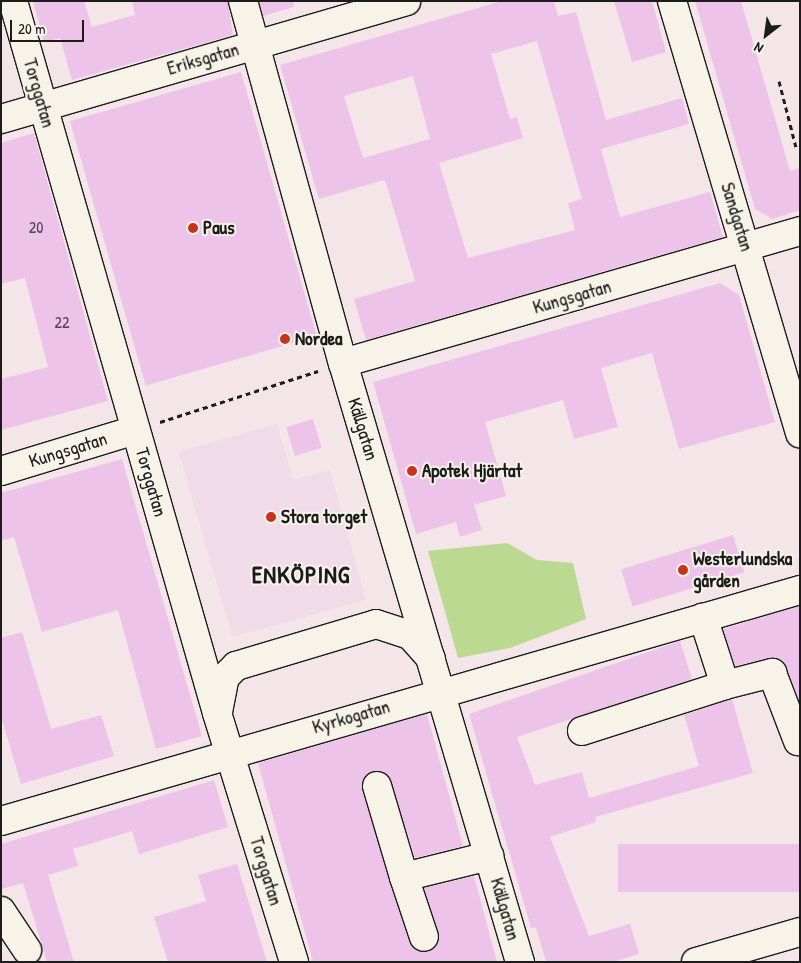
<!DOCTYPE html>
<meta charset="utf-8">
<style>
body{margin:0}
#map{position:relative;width:801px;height:963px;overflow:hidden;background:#f4e5e9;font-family:"Patrick Hand",sans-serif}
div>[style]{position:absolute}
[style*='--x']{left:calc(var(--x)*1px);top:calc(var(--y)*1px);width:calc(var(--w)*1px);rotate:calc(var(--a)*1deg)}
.built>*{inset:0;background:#f2dbe9}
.green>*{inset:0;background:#bcd992}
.building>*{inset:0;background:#eec3ea;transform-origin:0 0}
.path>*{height:3px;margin-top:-1.5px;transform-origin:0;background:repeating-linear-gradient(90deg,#1c1c1c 0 5px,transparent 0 9px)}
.roads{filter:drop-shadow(1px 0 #1c1c1c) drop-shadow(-1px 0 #1c1c1c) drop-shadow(0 1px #1c1c1c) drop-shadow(0 -1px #1c1c1c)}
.minor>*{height:28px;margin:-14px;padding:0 14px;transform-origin:14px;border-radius:14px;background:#f7f3e8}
.dots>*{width:14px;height:14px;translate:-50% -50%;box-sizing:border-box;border:2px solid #f7f3e8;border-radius:50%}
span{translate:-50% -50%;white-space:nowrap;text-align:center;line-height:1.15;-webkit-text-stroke:4px #f7f3e8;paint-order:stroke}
.number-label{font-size:16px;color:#504650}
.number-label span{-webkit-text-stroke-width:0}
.street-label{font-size:19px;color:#1c1c1c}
.poi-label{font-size:19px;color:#1c1c1c;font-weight:700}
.left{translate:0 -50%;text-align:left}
.district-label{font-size:24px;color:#1c1c1c;font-weight:700;letter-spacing:1px}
.frame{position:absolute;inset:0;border:2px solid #1c1c1c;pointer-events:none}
.north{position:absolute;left:741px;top:10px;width:50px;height:50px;-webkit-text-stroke:4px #f7f3e8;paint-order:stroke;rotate:210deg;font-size:14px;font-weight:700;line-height:20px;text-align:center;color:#1c1c1c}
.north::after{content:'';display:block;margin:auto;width:18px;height:22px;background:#1c1c1c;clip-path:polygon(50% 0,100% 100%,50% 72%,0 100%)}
.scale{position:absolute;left:10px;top:20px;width:74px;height:22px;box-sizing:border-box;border:2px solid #1c1c1c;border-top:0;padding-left:6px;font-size:15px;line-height:18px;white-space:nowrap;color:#1c1c1c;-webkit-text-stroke:4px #f7f3e8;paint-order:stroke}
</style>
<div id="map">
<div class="built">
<i style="clip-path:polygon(277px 424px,293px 480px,330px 470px,366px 600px,232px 637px,179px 452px)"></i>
</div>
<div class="green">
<i style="clip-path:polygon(507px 543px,537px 560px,573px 563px,586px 619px,510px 648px,458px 658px,428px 551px)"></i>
</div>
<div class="building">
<i style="clip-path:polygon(33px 1px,84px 1px,92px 27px,135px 15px,132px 1px,228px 1px,233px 35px,72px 80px,60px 38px,44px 42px)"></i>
<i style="clip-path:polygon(259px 1px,293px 1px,294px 7px,263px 16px)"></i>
<i style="clip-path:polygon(evenodd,502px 1px,554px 1px,558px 16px,576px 12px,606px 120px,682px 98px,689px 124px,601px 149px,620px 217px,710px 192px,723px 237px,366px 340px,354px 299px,415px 281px,386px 183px,384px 180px,319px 199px,280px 65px,502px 1px,537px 41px,582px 199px,568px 203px,575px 230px,468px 258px,439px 163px,523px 138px,517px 117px,510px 119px,491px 54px,537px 41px,502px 1px,413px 76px,430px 139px,363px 158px,344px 96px,413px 76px)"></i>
<i style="clip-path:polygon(614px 1px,652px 1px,666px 52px,632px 62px)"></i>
<i style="clip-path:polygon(695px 1px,741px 1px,790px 171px,800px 168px,800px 210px,772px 219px,755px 209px)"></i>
<i style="left:241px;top:72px;width:275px;height:178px;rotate:74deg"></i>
<i style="clip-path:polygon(34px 133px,108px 401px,1px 430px,1px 379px,48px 367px,25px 278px,1px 284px,1px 143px)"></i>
<i style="clip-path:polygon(720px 283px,739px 295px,775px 422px,679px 449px,652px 353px,601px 368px,618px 427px,574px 439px,563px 400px,485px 422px,506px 496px,474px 505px,482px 530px,460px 537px,456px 522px,416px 534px,373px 382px)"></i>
<i style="left:313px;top:419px;width:30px;height:28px;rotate:73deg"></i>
<i style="clip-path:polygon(122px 459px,202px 736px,156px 749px,118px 610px,42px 632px,14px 537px,1px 541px,1px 493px)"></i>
<i style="left:733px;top:535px;width:39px;height:117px;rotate:73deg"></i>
<i style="clip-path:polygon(800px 606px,800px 700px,799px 700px,783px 660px,769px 658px,735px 666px,723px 629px)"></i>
<i style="clip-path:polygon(22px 632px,51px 729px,101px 715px,114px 756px,21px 784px,1px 716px,1px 638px)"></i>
<i style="clip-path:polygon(680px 641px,692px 679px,517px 737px,535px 785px,582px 772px,589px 798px,699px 766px,684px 715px,732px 699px,753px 773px,595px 817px,596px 822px,550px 837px,589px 936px,630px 924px,639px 954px,613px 962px,546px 962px,536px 927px,531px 928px,469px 714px)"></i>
<i style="clip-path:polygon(427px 714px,463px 846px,415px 858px,388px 775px,372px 771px,362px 782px,362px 790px,413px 948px,429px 952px,439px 940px,424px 888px,474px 876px,497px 962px,313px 962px,258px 763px)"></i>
<i style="clip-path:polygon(214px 780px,228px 827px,139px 854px,132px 831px,73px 849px,78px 866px,48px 875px,74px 962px,47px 962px,23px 883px,1px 889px,1px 844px)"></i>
<i style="left:800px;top:844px;width:48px;height:182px;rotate:90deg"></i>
<i style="clip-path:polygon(237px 864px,267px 962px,168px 962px,154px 917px,206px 901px,198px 875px)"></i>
</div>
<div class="path">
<i style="--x:779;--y:81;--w:68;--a:75.6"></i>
<i style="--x:160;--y:422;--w:166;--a:-17.9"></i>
</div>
<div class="roads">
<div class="minor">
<i style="--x:13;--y:1;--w:741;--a:74.01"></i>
<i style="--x:217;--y:713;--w:261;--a:72.8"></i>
<i style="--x:243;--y:1;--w:376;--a:74.6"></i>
<i style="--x:343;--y:363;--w:625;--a:73.54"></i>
<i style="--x:672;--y:1;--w:451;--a:73.5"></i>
<i style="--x:1;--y:119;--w:422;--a:-16.2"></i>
<i style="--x:343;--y:363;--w:476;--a:-16.1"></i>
<i style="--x:1;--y:471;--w:140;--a:-17"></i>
<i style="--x:725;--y:685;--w:49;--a:-14.3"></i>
<i style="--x:772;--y:673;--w:73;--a:69.1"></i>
<i style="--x:218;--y:712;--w:36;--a:-79"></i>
<i style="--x:225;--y:677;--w:16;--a:-45"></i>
<i style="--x:236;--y:666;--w:146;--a:-16.7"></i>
<i style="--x:376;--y:624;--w:36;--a:18"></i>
<i style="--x:410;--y:635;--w:31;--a:48"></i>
<i style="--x:582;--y:731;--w:150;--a:-17.8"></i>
<i style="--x:725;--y:685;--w:71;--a:-107.9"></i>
<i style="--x:377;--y:786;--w:95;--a:73.5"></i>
<i style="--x:404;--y:877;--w:88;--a:-13.9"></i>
<i style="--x:1;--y:821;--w:832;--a:-16.13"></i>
<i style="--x:404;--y:877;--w:63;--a:71.6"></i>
<i style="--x:1;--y:911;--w:47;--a:56.3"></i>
<i style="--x:696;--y:962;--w:108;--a:-16.1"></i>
</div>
</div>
<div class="dots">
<i style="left:193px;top:228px;background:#c8321e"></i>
<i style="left:285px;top:339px;background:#c8321e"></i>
<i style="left:412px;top:471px;background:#c8321e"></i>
<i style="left:271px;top:517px;background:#c8321e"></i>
<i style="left:683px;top:570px;background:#c8321e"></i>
</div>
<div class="number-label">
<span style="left:36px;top:227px">20</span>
<span style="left:62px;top:322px">22</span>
</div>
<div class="street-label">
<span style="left:203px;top:59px;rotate:-16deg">Eriksgatan</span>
<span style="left:39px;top:93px;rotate:74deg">Torggatan</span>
<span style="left:737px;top:217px;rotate:73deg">Sandgatan</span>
<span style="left:572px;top:297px;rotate:-16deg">Kungsgatan</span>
<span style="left:363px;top:429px;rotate:73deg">Källgatan</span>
<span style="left:68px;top:450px;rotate:-17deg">Kungsgatan</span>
<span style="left:151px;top:482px;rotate:74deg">Torggatan</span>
<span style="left:351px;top:717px;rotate:-16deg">Kyrkogatan</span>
<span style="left:266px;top:871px;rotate:73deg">Torggatan</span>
<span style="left:505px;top:909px;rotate:74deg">Källgatan</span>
</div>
<div class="poi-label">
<span class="left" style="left:203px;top:228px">Paus</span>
<span class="left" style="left:295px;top:339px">Nordea</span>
<span class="left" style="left:422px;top:471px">Apotek Hjärtat</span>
<span class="left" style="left:281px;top:517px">Stora torget</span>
<span class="left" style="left:693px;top:570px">Westerlundska<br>gården</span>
</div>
<div class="district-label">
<span style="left:301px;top:575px">ENKÖPING</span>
</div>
<div class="frame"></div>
<div class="north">N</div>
<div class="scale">20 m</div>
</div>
